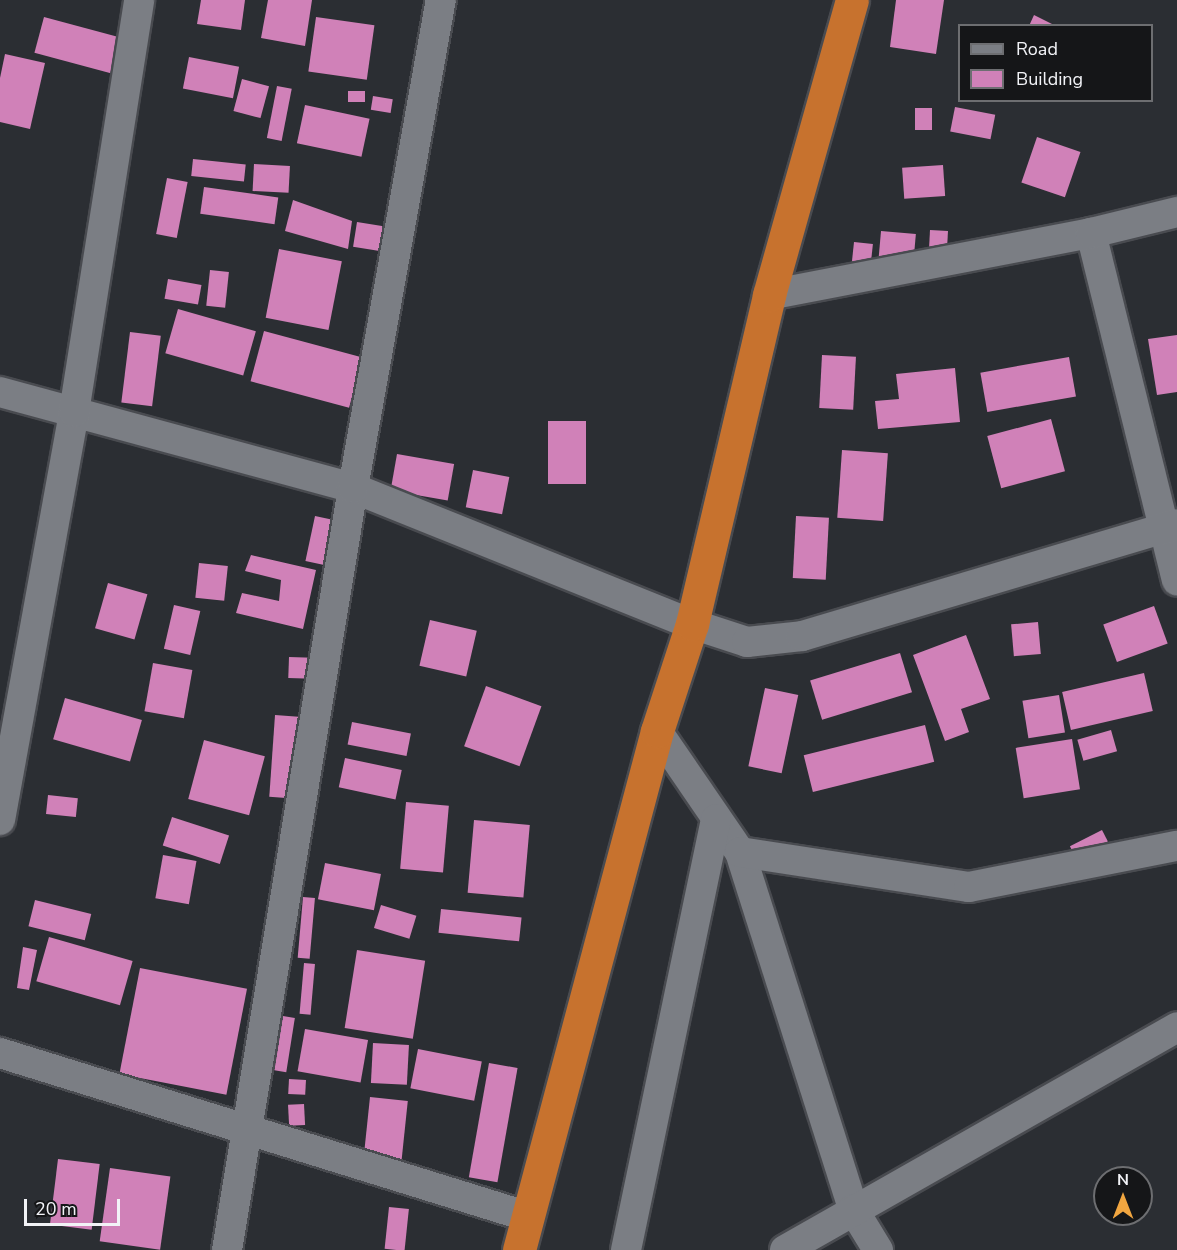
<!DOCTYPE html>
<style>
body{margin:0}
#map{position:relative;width:1177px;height:1250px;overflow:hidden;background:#2b2e33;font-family:"Nunito Sans",sans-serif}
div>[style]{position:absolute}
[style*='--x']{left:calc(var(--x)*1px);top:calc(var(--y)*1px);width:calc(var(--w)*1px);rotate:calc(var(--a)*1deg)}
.building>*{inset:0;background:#d081b8;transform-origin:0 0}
.roads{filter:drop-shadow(2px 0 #494b50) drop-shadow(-2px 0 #494b50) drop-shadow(0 2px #494b50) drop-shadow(0 -2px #494b50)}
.street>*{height:30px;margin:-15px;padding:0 15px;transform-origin:15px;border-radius:15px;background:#7b7e84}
.highway>*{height:33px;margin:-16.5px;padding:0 16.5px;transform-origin:16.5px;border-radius:16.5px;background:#c7722e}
span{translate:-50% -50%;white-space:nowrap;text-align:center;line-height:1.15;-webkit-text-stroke:6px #151618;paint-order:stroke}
.legend{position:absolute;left:958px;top:24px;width:195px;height:78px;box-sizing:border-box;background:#151618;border:2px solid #6d6e71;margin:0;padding:8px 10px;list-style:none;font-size:18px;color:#f2f3f7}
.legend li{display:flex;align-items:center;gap:12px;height:30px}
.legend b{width:30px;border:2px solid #6d6e71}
.north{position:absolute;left:1093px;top:1166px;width:60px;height:60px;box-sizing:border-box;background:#151618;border:2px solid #6d6e71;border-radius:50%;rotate:0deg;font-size:16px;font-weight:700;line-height:24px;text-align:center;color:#f2f3f7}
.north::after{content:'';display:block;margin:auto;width:21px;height:27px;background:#f1a640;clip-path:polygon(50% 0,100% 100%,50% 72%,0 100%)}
.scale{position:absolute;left:24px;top:1199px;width:96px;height:27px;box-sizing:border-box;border:3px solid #f2f3f7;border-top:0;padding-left:8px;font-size:18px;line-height:21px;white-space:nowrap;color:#f2f3f7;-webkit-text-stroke:4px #151618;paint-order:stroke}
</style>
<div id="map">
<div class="building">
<i style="clip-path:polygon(201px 0,245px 0,241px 30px,197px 24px)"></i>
<i style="clip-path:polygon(268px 0,312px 0,305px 46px,261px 38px)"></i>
<i style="clip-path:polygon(896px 0,944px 0,936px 54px,890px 47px)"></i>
<i style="clip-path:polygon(1034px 15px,1056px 26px,1029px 26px)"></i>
<i style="left:44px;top:17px;width:79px;height:37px;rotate:15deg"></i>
<i style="left:316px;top:17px;width:59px;height:55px;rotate:8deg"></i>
<i style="clip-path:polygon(5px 54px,45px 63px,30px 129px,0 122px,0 78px)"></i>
<i style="left:189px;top:57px;width:51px;height:32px;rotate:11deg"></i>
<i style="left:242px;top:79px;width:28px;height:33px;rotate:15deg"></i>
<i style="left:277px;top:86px;width:15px;height:53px;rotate:11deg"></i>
<i style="left:348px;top:91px;width:17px;height:11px"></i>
<i style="left:373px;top:96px;width:20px;height:14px;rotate:9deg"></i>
<i style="left:305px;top:105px;width:66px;height:39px;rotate:12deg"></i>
<i style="left:955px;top:107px;width:41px;height:25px;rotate:11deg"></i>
<i style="left:915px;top:108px;width:17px;height:22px"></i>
<i style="left:1037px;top:137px;width:46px;height:48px;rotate:19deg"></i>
<i style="left:193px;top:159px;width:53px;height:17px;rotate:6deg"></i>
<i style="left:254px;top:164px;width:36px;height:27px;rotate:3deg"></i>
<i style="left:943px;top:165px;width:31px;height:41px;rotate:86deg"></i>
<i style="left:167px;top:178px;width:21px;height:57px;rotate:11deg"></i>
<i style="left:204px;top:187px;width:75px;height:27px;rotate:8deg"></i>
<i style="clip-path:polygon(293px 200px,352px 221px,348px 249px,285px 231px)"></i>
<i style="left:357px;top:222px;width:30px;height:25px;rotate:9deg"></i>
<i style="left:930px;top:230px;width:18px;height:22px;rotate:3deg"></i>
<i style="left:881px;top:231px;width:35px;height:25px;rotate:5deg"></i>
<i style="left:854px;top:242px;width:19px;height:26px;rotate:6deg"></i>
<i style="left:279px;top:249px;width:64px;height:70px;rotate:11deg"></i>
<i style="left:210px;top:270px;width:19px;height:36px;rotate:6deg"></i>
<i style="left:168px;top:279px;width:34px;height:20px;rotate:10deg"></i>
<i style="left:178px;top:309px;width:81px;height:46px;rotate:16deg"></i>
<i style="left:264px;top:331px;width:102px;height:52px;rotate:15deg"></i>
<i style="left:130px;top:332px;width:31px;height:71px;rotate:7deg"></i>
<i style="clip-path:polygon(1177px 335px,1177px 392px,1157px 395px,1148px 339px)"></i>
<i style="left:822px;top:355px;width:34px;height:53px;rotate:3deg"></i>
<i style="left:1069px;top:357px;width:40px;height:90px;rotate:80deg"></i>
<i style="clip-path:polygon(955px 368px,960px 422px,878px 429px,875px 401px,899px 399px,896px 374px)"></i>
<i style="left:1051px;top:419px;width:54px;height:66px;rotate:75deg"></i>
<i style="left:548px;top:421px;width:38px;height:63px"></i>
<i style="left:842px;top:450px;width:46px;height:68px;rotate:4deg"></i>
<i style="left:397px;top:454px;width:58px;height:37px;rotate:10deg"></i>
<i style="left:473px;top:470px;width:37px;height:38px;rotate:11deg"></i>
<i style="left:315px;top:516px;width:24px;height:46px;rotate:12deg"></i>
<i style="left:796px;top:516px;width:33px;height:62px;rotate:3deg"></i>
<i style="clip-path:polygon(251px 555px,316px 570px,303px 629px,236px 613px,242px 593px,279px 601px,281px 580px,245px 571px)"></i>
<i style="left:199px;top:563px;width:29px;height:35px;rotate:6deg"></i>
<i style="left:108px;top:583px;width:41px;height:47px;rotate:16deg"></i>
<i style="left:174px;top:605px;width:27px;height:45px;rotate:13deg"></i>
<i style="left:1154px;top:606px;width:40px;height:54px;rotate:70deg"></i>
<i style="left:430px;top:620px;width:48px;height:47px;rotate:13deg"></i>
<i style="left:1038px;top:622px;width:32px;height:27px;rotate:85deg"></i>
<i style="clip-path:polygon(966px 635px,990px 699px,961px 709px,969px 732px,945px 741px,913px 655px)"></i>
<i style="left:900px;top:653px;width:41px;height:94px;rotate:73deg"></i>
<i style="left:289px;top:657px;width:24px;height:21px;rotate:2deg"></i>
<i style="left:153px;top:663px;width:40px;height:49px;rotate:10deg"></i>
<i style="left:1144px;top:673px;width:39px;height:84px;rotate:77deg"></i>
<i style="left:486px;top:686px;width:59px;height:64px;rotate:20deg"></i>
<i style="left:765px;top:688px;width:34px;height:80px;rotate:12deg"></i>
<i style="left:1059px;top:695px;width:38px;height:37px;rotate:81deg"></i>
<i style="left:65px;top:698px;width:80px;height:43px;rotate:16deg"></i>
<i style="left:275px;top:715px;width:27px;height:82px;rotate:4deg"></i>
<i style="left:352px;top:722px;width:60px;height:23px;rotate:11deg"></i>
<i style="left:925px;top:725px;width:38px;height:125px;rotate:76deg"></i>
<i style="left:1111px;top:730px;width:22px;height:35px;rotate:74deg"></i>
<i style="left:1072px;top:739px;width:51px;height:57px;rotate:81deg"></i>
<i style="left:204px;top:740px;width:63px;height:61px;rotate:15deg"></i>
<i style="left:345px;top:758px;width:58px;height:30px;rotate:12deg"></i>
<i style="left:48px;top:795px;width:30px;height:19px;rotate:6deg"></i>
<i style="left:406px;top:802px;width:43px;height:67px;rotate:5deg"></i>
<i style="left:172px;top:817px;width:60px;height:30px;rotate:18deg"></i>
<i style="left:474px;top:820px;width:56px;height:73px;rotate:5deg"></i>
<i style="left:1102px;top:830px;width:13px;height:36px;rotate:63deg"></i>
<i style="left:163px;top:855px;width:34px;height:44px;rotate:10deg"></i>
<i style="left:325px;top:863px;width:57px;height:37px;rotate:11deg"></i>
<i style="left:303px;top:897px;width:12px;height:61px;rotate:5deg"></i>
<i style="left:35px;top:900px;width:58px;height:27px;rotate:14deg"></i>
<i style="left:381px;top:905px;width:37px;height:24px;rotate:17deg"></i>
<i style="left:441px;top:909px;width:81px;height:24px;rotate:6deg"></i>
<i style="left:49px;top:937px;width:87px;height:46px;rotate:16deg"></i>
<i style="clip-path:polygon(23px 947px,37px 950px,29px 990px,17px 988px)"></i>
<i style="left:357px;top:950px;width:69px;height:79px;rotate:9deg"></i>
<i style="left:304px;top:963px;width:11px;height:51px;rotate:5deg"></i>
<i style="left:140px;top:968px;width:109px;height:108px;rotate:11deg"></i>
<i style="left:283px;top:1016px;width:12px;height:55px;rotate:9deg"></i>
<i style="left:305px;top:1029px;width:64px;height:43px;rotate:10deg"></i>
<i style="left:373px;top:1043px;width:36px;height:40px;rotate:3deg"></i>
<i style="left:418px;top:1049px;width:65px;height:40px;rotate:11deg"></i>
<i style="left:489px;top:1063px;width:29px;height:116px;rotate:10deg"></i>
<i style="left:289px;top:1079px;width:17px;height:15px;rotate:3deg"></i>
<i style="left:370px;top:1097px;width:38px;height:59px;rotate:6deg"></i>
<i style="left:304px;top:1104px;width:21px;height:16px;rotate:87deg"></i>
<i style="left:58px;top:1159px;width:42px;height:66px;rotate:7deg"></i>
<i style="left:110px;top:1168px;width:61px;height:74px;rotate:8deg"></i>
<i style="left:389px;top:1207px;width:20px;height:42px;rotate:6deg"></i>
</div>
<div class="roads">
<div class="street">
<i style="--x:1091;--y:233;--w:358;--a:76.1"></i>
<i style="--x:769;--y:295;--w:328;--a:-10.9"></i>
<i style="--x:1091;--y:233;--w:89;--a:-13.7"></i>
<i style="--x:0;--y:392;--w:366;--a:15.2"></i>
<i style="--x:353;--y:488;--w:365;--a:21.9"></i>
<i style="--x:692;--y:624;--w:58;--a:18.1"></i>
<i style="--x:747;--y:642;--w:55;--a:-6.2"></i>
<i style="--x:802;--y:636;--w:391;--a:-16.6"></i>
<i style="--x:657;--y:731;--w:147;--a:55.6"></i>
<i style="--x:740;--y:852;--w:374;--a:72.4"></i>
<i style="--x:853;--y:1209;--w:48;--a:58.6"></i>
<i style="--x:0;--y:820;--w:415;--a:-79.7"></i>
<i style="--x:74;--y:412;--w:417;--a:-81"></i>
<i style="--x:740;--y:852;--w:232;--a:8.7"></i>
<i style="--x:969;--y:887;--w:212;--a:-11.2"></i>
<i style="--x:0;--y:1053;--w:551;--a:17.22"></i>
<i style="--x:227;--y:1250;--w:772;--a:-80.61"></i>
<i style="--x:353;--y:488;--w:496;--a:-79.8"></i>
<i style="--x:626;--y:1250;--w:440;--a:-78.2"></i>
<i style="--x:785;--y:1250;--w:451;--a:-29.6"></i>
</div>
<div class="highway">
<i style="--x:519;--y:1250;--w:537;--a:-75.11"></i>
<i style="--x:657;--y:731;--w:113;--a:-71.9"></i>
<i style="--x:692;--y:624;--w:338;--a:-76.8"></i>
<i style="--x:769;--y:295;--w:306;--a:-74.3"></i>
</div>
</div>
<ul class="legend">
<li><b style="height:8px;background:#7b7e84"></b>Road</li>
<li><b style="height:16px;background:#d081b8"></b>Building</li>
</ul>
<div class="north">N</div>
<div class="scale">20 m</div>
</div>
